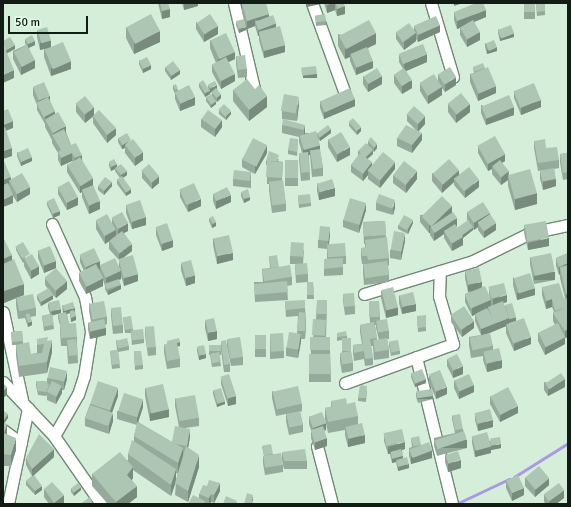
<!DOCTYPE html>
<style>
body{margin:0}
#map{position:relative;width:571px;height:507px;overflow:hidden;background:#d4eeda;font-family:Signika,sans-serif}
div>[style]{position:absolute}
[style*='--x']{left:calc(var(--x)*1px);top:calc(var(--y)*1px);width:calc(var(--w)*1px);rotate:calc(var(--a)*1deg)}
.stream>*{height:3px;margin:-1.5px;padding:0 1.5px;transform-origin:1.5px;border-radius:1.5px;background:#aa98e2}
.roads{filter:drop-shadow(1px 0 #718977) drop-shadow(-1px 0 #718977) drop-shadow(0 1px #718977) drop-shadow(0 -1px #718977)}
.street>*{height:11px;margin:-5.5px;padding:0 5.5px;transform-origin:5.5px;border-radius:5.5px;background:#fff}
.wall>*{inset:0;background:#95aa9a;transform-origin:0 0}
.shaded-wall>*{inset:0;background:#798b7d;transform-origin:0 0}
.building>*{inset:0;background:#adc6b3;transform-origin:0 0}
span{translate:-50% -50%;white-space:nowrap;text-align:center;line-height:1.15;-webkit-text-stroke:3px #e1fbe7;paint-order:stroke}
.frame{position:absolute;inset:0;border:4px solid #121b14;pointer-events:none}
.scale{position:absolute;left:8px;top:16px;width:80px;height:18px;box-sizing:border-box;border:2px solid #121b14;border-top:0;padding-left:5px;font-size:12px;line-height:14px;white-space:nowrap;color:#121b14;-webkit-text-stroke:3px #e1fbe7;paint-order:stroke}
</style>
<div id="map">
<div class="stream">
<i style="--x:514;--y:477;--w:64;--a:-32.2"></i>
<i style="--x:456;--y:504;--w:59;--a:-25.3"></i>
</div>
<div class="roads">
<div class="street">
<i style="--x:234;--y:3;--w:97;--a:76.8"></i>
<i style="--x:312;--y:3;--w:94;--a:70"></i>
<i style="--x:431;--y:3;--w:77;--a:73.4"></i>
<i style="--x:52;--y:224;--w:80;--a:65.7"></i>
<i style="--x:85;--y:297;--w:36;--a:80"></i>
<i style="--x:91;--y:332;--w:45;--a:99"></i>
<i style="--x:84;--y:376;--w:19;--a:108"></i>
<i style="--x:78;--y:394;--w:48;--a:119.7"></i>
<i style="--x:364;--y:294;--w:114;--a:-16.8"></i>
<i style="--x:473;--y:261;--w:64;--a:-26.2"></i>
<i style="--x:530;--y:233;--w:39;--a:-12"></i>
<i style="--x:3;--y:312;--w:90;--a:77.8"></i>
<i style="--x:416;--y:357;--w:151;--a:76.2"></i>
<i style="--x:3;--y:382;--w:74;--a:46.6"></i>
<i style="--x:54;--y:436;--w:83;--a:55.3"></i>
<i style="--x:345;--y:383;--w:115;--a:-19.9"></i>
<i style="--x:453;--y:344;--w:50;--a:-106.3"></i>
<i style="--x:439;--y:296;--w:25;--a:-88"></i>
<i style="--x:3;--y:430;--w:22;--a:36"></i>
<i style="--x:317;--y:446;--w:60;--a:75.5"></i>
<i style="--x:8;--y:504;--w:98;--a:-78.2"></i>
</div>
</div>
<div class="wall">
<i style="clip-path:polygon(158px 3px,168px 3px,170px 17px,162px 19px)"></i>
<i style="clip-path:polygon(182px 3px,198px 3px,198px 6px,184px 10px)"></i>
<i style="clip-path:polygon(324px 3px,343px 3px,345px 14px,337px 16px,335px 10px,327px 13px)"></i>
<i style="clip-path:polygon(524px 3px,535px 11px,535px 19px,524px 19px)"></i>
<i style="clip-path:polygon(536px 3px,545px 3px,545px 15px,537px 16px)"></i>
<i style="clip-path:polygon(242px 4px,269px 16px,276px 28px,285px 52px,264px 58px,259px 40px,259px 36px,258px 36px,255px 26px,247px 29px,242px 12px)"></i>
<i style="clip-path:polygon(454px 12px,486px 17px,474px 22px,480px 40px,467px 47px,460px 35px,460px 28px,457px 29px,454px 20px)"></i>
<i style="clip-path:polygon(315px 16px,326px 21px,326px 25px,316px 26px)"></i>
<i style="clip-path:polygon(236px 21px,246px 30px,239px 33px,236px 25px)"></i>
<i style="clip-path:polygon(196px 22px,218px 34px,204px 42px,196px 29px)"></i>
<i style="clip-path:polygon(414px 26px,440px 32px,418px 42px,416px 39px,416px 41px,404px 50px,396px 39px,396px 32px,414px 30px)"></i>
<i style="clip-path:polygon(126px 27px,160px 42px,134px 54px,126px 38px)"></i>
<i style="clip-path:polygon(498px 29px,514px 37px,500px 41px,498px 33px)"></i>
<i style="clip-path:polygon(37px 30px,51px 47px,71px 69px,51px 76px,44px 57px,44px 49px,40px 50px,37px 37px)"></i>
<i style="clip-path:polygon(338px 34px,376px 44px,368px 48px,373px 68px,356px 75px,350px 61px,350px 57px,345px 59px,338px 46px)"></i>
<i style="clip-path:polygon(25px 39px,35px 45px,29px 48px,35px 68px,21px 75px,13px 59px,13px 51px,26px 45px,25px 43px)"></i>
<i style="clip-path:polygon(210px 40px,235px 59px,228px 62px,235px 81px,221px 89px,212px 72px,212px 65px,216px 63px,210px 48px)"></i>
<i style="clip-path:polygon(485px 43px,497px 51px,487px 54px,485px 47px)"></i>
<i style="clip-path:polygon(399px 55px,427px 62px,406px 71px,412px 88px,402px 94px,394px 83px,394px 75px,403px 69px,399px 62px)"></i>
<i style="clip-path:polygon(236px 56px,247px 69px,247px 77px,238px 78px,236px 64px)"></i>
<i style="clip-path:polygon(139px 60px,151px 69px,143px 73px,139px 64px)"></i>
<i style="clip-path:polygon(165px 67px,180px 74px,171px 80px,165px 71px)"></i>
<i style="clip-path:polygon(473px 67px,485px 68px,496px 93px,478px 101px,470px 82px,470px 74px,474px 73px)"></i>
<i style="clip-path:polygon(438px 74px,456px 85px,445px 92px,442px 88px,442px 95px,428px 104px,420px 91px,420px 83px,438px 80px)"></i>
<i style="clip-path:polygon(363px 76px,382px 84px,368px 92px,363px 84px)"></i>
<i style="clip-path:polygon(199px 83px,208px 88px,208px 85px,217px 89px,221px 98px,217px 102px,216px 101px,216px 104px,211px 108px,206px 101px,206px 97px,212px 95px,212px 92px,213px 91px,210px 93px,210px 92px,210px 94px,205px 97px,199px 87px)"></i>
<i style="clip-path:polygon(173px 85px,178px 90px,195px 105px,180px 111px,175px 99px,175px 94px,173px 89px)"></i>
<i style="clip-path:polygon(33px 87px,50px 101px,55px 114px,66px 132px,71px 145px,82px 160px,93px 185px,100px 209px,89px 214px,82px 197px,82px 192px,80px 193px,67px 172px,67px 165px,73px 162px,72px 161px,61px 166px,58px 160px,58px 153px,52px 143px,52px 140px,45px 127px,45px 124px,37px 110px,37px 105px,33px 95px)"></i>
<i style="clip-path:polygon(255px 89px,267px 107px,249px 121px,233px 101px,233px 90px)"></i>
<i style="clip-path:polygon(514px 91px,541px 107px,521px 115px,514px 98px)"></i>
<i style="clip-path:polygon(320px 101px,355px 106px,324px 119px,320px 108px)"></i>
<i style="clip-path:polygon(76px 104px,94px 114px,116px 135px,107px 143px,93px 123px,93px 117px,85px 123px,76px 112px)"></i>
<i style="clip-path:polygon(299px 104px,297px 121px,282px 119px,282px 111px)"></i>
<i style="clip-path:polygon(448px 104px,470px 112px,456px 123px,448px 112px)"></i>
<i style="clip-path:polygon(481px 105px,514px 115px,486px 125px,481px 113px)"></i>
<i style="clip-path:polygon(219px 110px,231px 114px,226px 120px,219px 114px)"></i>
<i style="clip-path:polygon(407px 114px,425px 124px,418px 131px,422px 140px,412px 153px,397px 146px,397px 138px,416px 130px,407px 121px)"></i>
<i style="clip-path:polygon(201px 119px,222px 127px,215px 137px,201px 127px)"></i>
<i style="clip-path:polygon(349px 122px,361px 131px,357px 135px,349px 126px)"></i>
<i style="clip-path:polygon(282px 125px,305px 125px,305px 133px,331px 133px,320px 141px,318px 139px,323px 168px,323px 176px,312px 177px,310px 155px,309px 155px,310px 180px,301px 181px,299px 160px,299px 153px,302px 153px,299px 142px,299px 137px,282px 133px)"></i>
<i style="clip-path:polygon(118px 138px,143px 160px,135px 166px,125px 153px,125px 148px,122px 149px,118px 142px)"></i>
<i style="clip-path:polygon(298px 139px,297px 156px,288px 154px,288px 150px)"></i>
<i style="clip-path:polygon(328px 139px,350px 155px,337px 162px,328px 147px)"></i>
<i style="clip-path:polygon(368px 141px,377px 148px,374px 152px,373px 151px,373px 154px,367px 159px,372px 167px,395px 169px,380px 188px,368px 179px,368px 175px,363px 181px,351px 172px,351px 165px,358px 156px,358px 151px,368px 144px)"></i>
<i style="clip-path:polygon(534px 141px,546px 148px,559px 160px,559px 168px,554px 169px,556px 186px,543px 190px,540px 179px,540px 171px,544px 170px,538px 171px,534px 148px)"></i>
<i style="clip-path:polygon(478px 146px,505px 161px,502px 163px,509px 175px,537px 204px,515px 210px,508px 186px,508px 180px,501px 185px,492px 174px,492px 169px,488px 171px,478px 153px)"></i>
<i style="clip-path:polygon(17px 152px,32px 161px,21px 166px,17px 156px)"></i>
<i style="clip-path:polygon(267px 153px,255px 174px,251px 172px,251px 188px,233px 186px,233px 179px,251px 172px,242px 167px,242px 159px)"></i>
<i style="clip-path:polygon(568px 153px,568px 179px,563px 180px,560px 162px,560px 154px)"></i>
<i style="clip-path:polygon(3px 159px,11px 180px,30px 194px,17px 202px,13px 196px,13px 203px,3px 207px)"></i>
<i style="clip-path:polygon(279px 159px,278px 161px,283px 162px,282px 180px,286px 204px,286px 211px,272px 213px,269px 190px,269px 184px,267px 184px,267px 165px,266px 165px,266px 161px)"></i>
<i style="left:285px;top:160px;width:13px;height:26px"></i>
<i style="clip-path:polygon(109px 162px,127px 175px,123px 178px,131px 193px,126px 196px,117px 184px,117px 180px,120px 178px,115px 171px,115px 169px,111px 171px,109px 166px)"></i>
<i style="clip-path:polygon(142px 171px,159px 183px,152px 189px,142px 178px)"></i>
<i style="clip-path:polygon(432px 173px,459px 174px,479px 187px,465px 198px,454px 185px,454px 182px,442px 193px,432px 181px)"></i>
<i style="clip-path:polygon(393px 175px,417px 179px,406px 193px,393px 183px)"></i>
<i style="clip-path:polygon(317px 183px,335px 196px,319px 200px,317px 191px)"></i>
<i style="clip-path:polygon(98px 186px,112px 186px,104px 195px,98px 190px)"></i>
<i style="clip-path:polygon(58px 187px,78px 205px,67px 210px,58px 194px)"></i>
<i style="clip-path:polygon(180px 190px,201px 206px,188px 212px,180px 197px)"></i>
<i style="clip-path:polygon(241px 192px,250px 200px,244px 203px,241px 196px)"></i>
<i style="clip-path:polygon(213px 194px,231px 202px,216px 209px,213px 201px)"></i>
<i style="clip-path:polygon(298px 196px,311px 203px,311px 206px,299px 208px)"></i>
<i style="clip-path:polygon(47px 202px,60px 215px,53px 218px,47px 205px)"></i>
<i style="clip-path:polygon(376px 202px,395px 208px,393px 215px,376px 210px)"></i>
<i style="clip-path:polygon(126px 205px,146px 225px,132px 229px,126px 213px)"></i>
<i style="clip-path:polygon(366px 210px,359px 233px,343px 227px,343px 220px)"></i>
<i style="clip-path:polygon(467px 212px,490px 215px,496px 230px,484px 238px,478px 230px,478px 227px,474px 230px,473px 229px,473px 230px,463px 238px,463px 245px,452px 251px,444px 238px,444px 234px,434px 241px,430px 235px,430px 233px,429px 233px,420px 222px,420px 215px,452px 213px,457px 226px,456px 227px,457px 228px,468px 221px,467px 220px)"></i>
<i style="clip-path:polygon(112px 218px,128px 231px,124px 233px,132px 251px,123px 258px,138px 281px,124px 286px,121px 276px,121px 279px,119px 280px,121px 289px,108px 295px,105px 289px,105px 286px,103px 280px,103px 286px,86px 294px,79px 281px,79px 273px,84px 271px,80px 262px,80px 255px,100px 265px,119px 266px,119px 260px,109px 249px,109px 241px,110px 240px,105px 244px,96px 229px,96px 221px,112px 223px)"></i>
<i style="clip-path:polygon(209px 218px,216px 226px,212px 228px,209px 221px)"></i>
<i style="clip-path:polygon(385px 221px,386px 238px,389px 258px,389px 265px,388px 266px,389px 275px,389px 282px,364px 285px,363px 272px,363px 264px,362px 264px,361px 256px,361px 248px,365px 248px,365px 244px,364px 244px,363px 222px)"></i>
<i style="clip-path:polygon(413px 223px,408px 234px,398px 229px,398px 225px)"></i>
<i style="clip-path:polygon(524px 225px,549px 246px,528px 250px,524px 233px)"></i>
<i style="clip-path:polygon(156px 227px,173px 247px,162px 251px,156px 235px)"></i>
<i style="clip-path:polygon(330px 235px,329px 244px,346px 256px,346px 264px,343px 264px,343px 275px,324px 276px,324px 259px,327px 259px,327px 249px,318px 248px,318px 240px)"></i>
<i style="clip-path:polygon(3px 237px,12px 260px,24px 295px,19px 297px,36px 308px,36px 316px,30px 317px,32px 325px,28px 327px,25px 318px,18px 319px,16px 305px,16px 298px,4px 303px,3px 300px)"></i>
<i style="clip-path:polygon(213px 238px,233px 260px,217px 264px,213px 245px)"></i>
<i style="clip-path:polygon(405px 241px,401px 260px,390px 258px,390px 250px)"></i>
<i style="clip-path:polygon(16px 247px,39px 274px,31px 279px,24px 266px,24px 262px,23px 263px,16px 250px)"></i>
<i style="clip-path:polygon(38px 250px,56px 268px,44px 273px,38px 258px)"></i>
<i style="clip-path:polygon(304px 250px,303px 264px,308px 274px,308px 282px,313px 282px,314px 299px,307px 299px,307px 282px,296px 283px,295px 265px,301px 264px,290px 264px,290px 256px)"></i>
<i style="clip-path:polygon(568px 253px,568px 337px,565px 338px,565px 344px,545px 355px,538px 341px,538px 333px,555px 325px,553px 321px,553px 313px,554px 312px,552px 307px,546px 309px,542px 295px,542px 287px,564px 299px,565px 298px,560px 278px,560px 274px,559px 275px,556px 266px,556px 258px)"></i>
<i style="clip-path:polygon(269px 256px,279px 267px,292px 277px,292px 285px,287px 286px,288px 300px,255px 302px,254px 282px,263px 282px,262px 269px,270px 268px)"></i>
<i style="clip-path:polygon(530px 257px,555px 280px,534px 284px,530px 264px)"></i>
<i style="clip-path:polygon(181px 263px,195px 283px,186px 286px,181px 270px)"></i>
<i style="clip-path:polygon(465px 271px,482px 287px,490px 298px,489px 294px,489px 287px,507px 302px,503px 303px,505px 308px,505px 305px,516px 321px,509px 323px,509px 320px,509px 324px,531px 344px,514px 351px,506px 333px,506px 326px,488px 334px,493px 346px,493px 350px,502px 368px,487px 372px,483px 360px,483px 356px,471px 358px,469px 345px,469px 337px,481px 335px,475px 321px,475px 315px,472px 316px,465px 302px,465px 294px,472px 291px,468px 292px,465px 278px)"></i>
<i style="clip-path:polygon(513px 277px,535px 295px,517px 300px,513px 285px)"></i>
<i style="clip-path:polygon(45px 278px,67px 289px,56px 298px,52px 294px,53px 299px,41px 306px,37px 299px,37px 295px,48px 289px,45px 285px)"></i>
<i style="clip-path:polygon(381px 290px,398px 315px,386px 318px,381px 298px)"></i>
<i style="clip-path:polygon(343px 294px,355px 306px,355px 314px,345px 315px,343px 301px)"></i>
<i style="clip-path:polygon(399px 295px,416px 311px,402px 314px,399px 303px)"></i>
<i style="clip-path:polygon(317px 300px,327px 308px,326px 337px,330px 350px,331px 382px,309px 382px,309px 354px,311px 354px,310px 338px,313px 338px,316px 319px)"></i>
<i style="clip-path:polygon(285px 301px,305px 308px,306px 320px,305px 339px,301px 339px,298px 358px,286px 356px,286px 348px,297px 334px,298px 316px,286px 317px)"></i>
<i style="clip-path:polygon(evenodd,369px 301px,379px 301px,380px 320px,389px 331px,389px 339px,387px 339px,389px 350px,389px 358px,374px 360px,373px 346px,371px 346px,373px 358px,373px 365px,365px 366px,364px 359px,354px 361px,353px 353px,353px 345px,362px 344px,360px 332px,360px 325px,370px 323px,369px 301px,375px 325px,376px 325px,376px 328px,379px 340px,377px 340px,375px 325px)"></i>
<i style="clip-path:polygon(48px 303px,61px 313px,52px 315px,54px 329px,44px 331px,42px 316px,50px 314px,48px 307px)"></i>
<i style="clip-path:polygon(89px 303px,107px 317px,107px 324px,105px 325px,106px 335px,90px 339px,88px 330px,88px 323px,91px 322px,89px 311px)"></i>
<i style="clip-path:polygon(62px 305px,75px 311px,76px 320px,71px 322px,70px 313px,67px 314px,69px 324px,77px 337px,77px 344px,78px 363px,68px 364px,67px 346px,61px 346px,60px 332px,60px 325px,58px 318px,58px 314px,63px 313px)"></i>
<i style="clip-path:polygon(111px 309px,123px 325px,123px 333px,113px 334px,111px 316px)"></i>
<i style="clip-path:polygon(451px 315px,474px 328px,462px 337px,451px 322px)"></i>
<i style="clip-path:polygon(417px 316px,426px 327px,426px 331px,418px 332px)"></i>
<i style="clip-path:polygon(123px 317px,133px 329px,133px 331px,144px 339px,144px 343px,132px 345px,131px 333px,125px 333px)"></i>
<i style="clip-path:polygon(205px 320px,217px 339px,208px 341px,205px 328px)"></i>
<i style="clip-path:polygon(145px 327px,156px 347px,156px 355px,148px 356px,145px 335px)"></i>
<i style="clip-path:polygon(22px 331px,23px 343px,31px 354px,37px 353px,37px 339px,48px 341px,52px 352px,47px 373px,19px 377px,16px 356px,16px 345px,12px 345px,11px 332px)"></i>
<i style="clip-path:polygon(337px 333px,347px 336px,347px 338px,351px 352px,353px 363px,353px 371px,342px 373px,340px 361px,340px 353px,342px 353px,342px 340px,337px 341px)"></i>
<i style="clip-path:polygon(270px 334px,284px 351px,284px 358px,270px 359px)"></i>
<i style="left:255px;top:335px;width:11px;height:22px"></i>
<i style="clip-path:polygon(227px 339px,243px 357px,243px 365px,231px 366px,227px 347px)"></i>
<i style="clip-path:polygon(116px 340px,129px 346px,129px 350px,118px 352px,120px 368px,112px 369px,110px 351px,117px 350px)"></i>
<i style="clip-path:polygon(167px 341px,180px 346px,177px 346px,180px 359px,180px 367px,167px 369px,164px 352px,164px 345px,167px 344px)"></i>
<i style="clip-path:polygon(221px 341px,230px 364px,230px 372px,224px 372px,221px 350px,221px 355px,219px 355px,221px 366px,212px 367px,210px 355px,209px 355px,209px 345px,221px 345px)"></i>
<i style="clip-path:polygon(389px 342px,400px 351px,400px 354px,391px 356px,389px 346px)"></i>
<i style="clip-path:polygon(197px 347px,206px 358px,199px 360px,197px 351px)"></i>
<i style="clip-path:polygon(134px 351px,143px 365px,143px 369px,135px 370px)"></i>
<i style="clip-path:polygon(447px 359px,463px 374px,453px 378px,447px 366px)"></i>
<i style="clip-path:polygon(411px 373px,426px 383px,415px 387px,411px 377px)"></i>
<i style="clip-path:polygon(429px 375px,447px 394px,436px 399px,432px 389px,433px 399px,418px 403px,416px 397px,416px 393px,432px 389px,429px 383px)"></i>
<i style="clip-path:polygon(221px 377px,236px 404px,228px 406px,221px 384px)"></i>
<i style="clip-path:polygon(47px 378px,67px 379px,64px 390px,62px 390px,62px 393px,56px 404px,47px 400px,47px 395px,46px 396px,38px 395px,36px 385px,36px 381px,47px 383px)"></i>
<i style="clip-path:polygon(454px 380px,474px 392px,459px 399px,454px 388px)"></i>
<i style="clip-path:polygon(544px 382px,565px 387px,548px 396px,544px 390px)"></i>
<i style="clip-path:polygon(145px 388px,169px 417px,150px 421px,145px 396px)"></i>
<i style="clip-path:polygon(213px 390px,225px 404px,217px 407px,213px 394px)"></i>
<i style="clip-path:polygon(367px 390px,366px 402px,358px 401px,358px 398px)"></i>
<i style="clip-path:polygon(272px 391px,302px 404px,302px 411px,300px 412px,303px 425px,303px 432px,289px 435px,286px 421px,286px 414px,276px 416px,272px 398px)"></i>
<i style="clip-path:polygon(118px 396px,112px 413px,113px 421px,109px 434px,85px 426px,85px 418px,90px 404px)"></i>
<i style="clip-path:polygon(490px 396px,518px 413px,500px 422px,490px 404px)"></i>
<i style="clip-path:polygon(evenodd,175px 398px,199px 418px,199px 426px,185px 428px,190px 437px,188px 448px,199px 467px,188px 502px,175px 495px,176px 482px,171px 496px,133px 470px,133px 478px,132px 480px,137px 497px,128px 504px,108px 504px,92px 486px,92px 474px,128px 460px,128px 454px,134px 441px,134px 436px,137px 425px,117px 419px,117px 411px,143px 407px,138px 422px,172px 442px,179px 427px,175px 406px,175px 398px,176px 473px,178px 474px,176px 480px,176px 473px)"></i>
<i style="clip-path:polygon(331px 401px,347px 404px,358px 416px,358px 424px,365px 443px,348px 447px,345px 435px,345px 430px,328px 433px,325px 419px,325px 408px,331px 407px)"></i>
<i style="clip-path:polygon(3px 410px,8px 418px,4px 423px,7px 434px,16px 450px,11px 466px,3px 466px)"></i>
<i style="clip-path:polygon(475px 413px,493px 427px,478px 431px,475px 420px)"></i>
<i style="clip-path:polygon(452px 415px,463px 429px,467px 448px,437px 456px,434px 446px,434px 438px,455px 433px,452px 419px)"></i>
<i style="clip-path:polygon(309px 416px,326px 430px,324px 431px,327px 446px,315px 450px,311px 438px,311px 430px,309px 424px)"></i>
<i style="clip-path:polygon(384px 434px,405px 449px,402px 450px,403px 458px,409px 468px,398px 471px,396px 462px,392px 463px,390px 454px,388px 454px,384px 441px)"></i>
<i style="clip-path:polygon(472px 436px,490px 441px,501px 448px,491px 450px,491px 449px,491px 453px,475px 457px,472px 443px)"></i>
<i style="clip-path:polygon(411px 438px,421px 445px,432px 458px,411px 464px,409px 456px,409px 448px,412px 447px)"></i>
<i style="clip-path:polygon(262px 446px,273px 454px,283px 465px,283px 472px,265px 475px,263px 463px,263px 456px,264px 456px)"></i>
<i style="clip-path:polygon(282px 452px,307px 461px,307px 469px,284px 469px,282px 460px)"></i>
<i style="clip-path:polygon(445px 454px,461px 468px,448px 472px,445px 462px)"></i>
<i style="clip-path:polygon(54px 457px,34px 475px,42px 490px,35px 495px,26px 485px,26px 481px,32px 476px,26px 465px,26px 458px)"></i>
<i style="clip-path:polygon(525px 478px,549px 485px,535px 497px,525px 486px)"></i>
<i style="clip-path:polygon(506px 480px,524px 495px,512px 501px,506px 488px)"></i>
<i style="clip-path:polygon(71px 488px,81px 490px,74px 496px,71px 492px)"></i>
<i style="clip-path:polygon(44px 489px,64px 503px,62px 504px,49px 504px,44px 497px)"></i>
<i style="clip-path:polygon(220px 491px,214px 503px,211px 502px,210px 504px,188px 504px,199px 498px,199px 494px)"></i>
<i style="clip-path:polygon(544px 494px,564px 498px,556px 504px,545px 504px,544px 501px)"></i>
</div>
<div class="shaded-wall">
<i style="clip-path:polygon(184px 3px,198px 3px,198px 6px,184px 10px)"></i>
<i style="clip-path:polygon(307px 3px,321px 3px,321px 4px,307px 7px)"></i>
<i style="clip-path:polygon(333px 3px,335px 3px,335px 10px,327px 13px,327px 5px)"></i>
<i style="clip-path:polygon(454px 3px,463px 3px,454px 6px)"></i>
<i style="clip-path:polygon(345px 6px,345px 14px,337px 16px,337px 9px)"></i>
<i style="clip-path:polygon(170px 9px,170px 17px,162px 19px,162px 11px)"></i>
<i style="clip-path:polygon(486px 10px,486px 17px,457px 29px,457px 21px)"></i>
<i style="clip-path:polygon(269px 14px,269px 22px,255px 20px,255px 26px,247px 29px,247px 21px)"></i>
<i style="clip-path:polygon(276px 23px,276px 31px,259px 32px,259px 36px,258px 36px,258px 29px)"></i>
<i style="clip-path:polygon(440px 25px,440px 32px,418px 42px,418px 34px)"></i>
<i style="clip-path:polygon(218px 26px,218px 34px,204px 42px,204px 34px)"></i>
<i style="clip-path:polygon(246px 27px,246px 30px,239px 33px,239px 29px)"></i>
<i style="clip-path:polygon(160px 31px,160px 42px,134px 54px,134px 43px)"></i>
<i style="clip-path:polygon(480px 32px,480px 40px,467px 47px,467px 39px)"></i>
<i style="clip-path:polygon(376px 33px,376px 44px,351px 56px,350px 54px,350px 57px,345px 59px,345px 48px)"></i>
<i style="clip-path:polygon(416px 33px,416px 41px,404px 50px,404px 42px)"></i>
<i style="clip-path:polygon(514px 33px,514px 37px,500px 41px,500px 37px)"></i>
<i style="clip-path:polygon(51px 40px,51px 47px,40px 50px,40px 43px)"></i>
<i style="clip-path:polygon(35px 41px,35px 45px,28px 48px,28px 44px)"></i>
<i style="clip-path:polygon(15px 45px,15px 49px,6px 54px,6px 50px)"></i>
<i style="clip-path:polygon(285px 45px,285px 52px,264px 58px,264px 50px)"></i>
<i style="clip-path:polygon(497px 47px,497px 51px,487px 54px,487px 50px)"></i>
<i style="clip-path:polygon(235px 52px,235px 59px,218px 67px,218px 59px)"></i>
<i style="clip-path:polygon(427px 54px,427px 62px,404px 72px,404px 64px)"></i>
<i style="clip-path:polygon(35px 60px,35px 68px,21px 75px,21px 67px)"></i>
<i style="clip-path:polygon(71px 61px,71px 69px,51px 76px,51px 68px)"></i>
<i style="clip-path:polygon(373px 61px,373px 68px,356px 75px,356px 68px)"></i>
<i style="clip-path:polygon(151px 65px,151px 69px,143px 73px,143px 69px)"></i>
<i style="clip-path:polygon(14px 70px,14px 78px,3px 83px,3px 75px)"></i>
<i style="clip-path:polygon(180px 70px,180px 74px,171px 80px,171px 76px)"></i>
<i style="clip-path:polygon(235px 74px,235px 81px,221px 89px,221px 81px)"></i>
<i style="left:317px;top:74px;width:4px;height:14px;rotate:90deg"></i>
<i style="clip-path:polygon(382px 76px,382px 84px,368px 92px,368px 84px)"></i>
<i style="clip-path:polygon(456px 77px,456px 85px,445px 92px,445px 85px)"></i>
<i style="clip-path:polygon(412px 80px,412px 88px,402px 94px,402px 86px)"></i>
<i style="clip-path:polygon(217px 85px,217px 89px,210px 93px,210px 89px)"></i>
<i style="clip-path:polygon(496px 86px,496px 93px,478px 101px,478px 93px)"></i>
<i style="clip-path:polygon(442px 87px,442px 95px,428px 104px,428px 96px)"></i>
<i style="clip-path:polygon(210px 91px,210px 94px,205px 97px,205px 93px)"></i>
<i style="clip-path:polygon(221px 94px,221px 98px,217px 102px,217px 98px)"></i>
<i style="clip-path:polygon(50px 96px,50px 103px,39px 105px,39px 100px)"></i>
<i style="clip-path:polygon(267px 96px,267px 107px,249px 121px,249px 110px)"></i>
<i style="clip-path:polygon(195px 97px,195px 105px,180px 111px,180px 104px)"></i>
<i style="clip-path:polygon(299px 97px,299px 104px,297px 121px,297px 114px)"></i>
<i style="clip-path:polygon(355px 99px,355px 106px,324px 119px,324px 111px)"></i>
<i style="clip-path:polygon(541px 100px,541px 107px,521px 115px,521px 107px)"></i>
<i style="clip-path:polygon(216px 101px,216px 104px,211px 108px,211px 104px)"></i>
<i style="clip-path:polygon(470px 104px,470px 112px,456px 123px,456px 115px)"></i>
<i style="clip-path:polygon(94px 107px,94px 115px,85px 123px,85px 115px)"></i>
<i style="clip-path:polygon(514px 107px,514px 115px,486px 125px,486px 118px)"></i>
<i style="clip-path:polygon(55px 111px,55px 118px,45px 120px,45px 124px,45px 116px)"></i>
<i style="clip-path:polygon(231px 111px,231px 114px,226px 120px,226px 117px)"></i>
<i style="clip-path:polygon(425px 116px,425px 124px,418px 132px,418px 124px)"></i>
<i style="clip-path:polygon(222px 120px,222px 127px,215px 137px,215px 129px)"></i>
<i style="clip-path:polygon(13px 121px,13px 128px,3px 132px,3px 125px)"></i>
<i style="clip-path:polygon(305px 125px,305px 133px,304px 138px,304px 130px)"></i>
<i style="clip-path:polygon(66px 126px,66px 133px,53px 136px,53px 133px)"></i>
<i style="clip-path:polygon(361px 127px,361px 131px,357px 135px,357px 131px)"></i>
<i style="clip-path:polygon(116px 128px,116px 135px,107px 143px,107px 135px)"></i>
<i style="clip-path:polygon(331px 129px,331px 133px,320px 141px,320px 137px)"></i>
<i style="clip-path:polygon(422px 133px,422px 140px,412px 153px,412px 145px)"></i>
<i style="clip-path:polygon(131px 140px,125px 145px,125px 148px,122px 149px,122px 145px)"></i>
<i style="clip-path:polygon(377px 144px,377px 148px,374px 152px,374px 148px)"></i>
<i style="clip-path:polygon(267px 145px,267px 153px,255px 174px,255px 166px)"></i>
<i style="clip-path:polygon(320px 145px,320px 153px,310px 150px,310px 155px,303px 156px,303px 149px)"></i>
<i style="clip-path:polygon(350px 147px,350px 155px,337px 162px,337px 155px)"></i>
<i style="clip-path:polygon(12px 148px,12px 156px,3px 159px,3px 151px)"></i>
<i style="clip-path:polygon(373px 150px,373px 154px,364px 162px,364px 158px)"></i>
<i style="clip-path:polygon(143px 152px,143px 160px,135px 166px,135px 158px)"></i>
<i style="clip-path:polygon(72px 153px,72px 161px,61px 166px,61px 158px)"></i>
<i style="clip-path:polygon(505px 154px,505px 161px,493px 168px,492px 166px,492px 169px,488px 171px,488px 164px)"></i>
<i style="clip-path:polygon(82px 155px,82px 162px,75px 166px,75px 158px)"></i>
<i style="clip-path:polygon(32px 157px,32px 161px,21px 166px,21px 162px)"></i>
<i style="clip-path:polygon(372px 162px,372px 170px,368px 171px,368px 175px,363px 181px,363px 173px)"></i>
<i style="clip-path:polygon(395px 162px,395px 169px,380px 188px,380px 180px)"></i>
<i style="clip-path:polygon(117px 164px,117px 168px,115px 168px,115px 169px,111px 171px,111px 167px)"></i>
<i style="clip-path:polygon(459px 170px,459px 178px,454px 178px,454px 182px,442px 193px,442px 185px)"></i>
<i style="clip-path:polygon(127px 171px,127px 175px,121px 179px,121px 175px)"></i>
<i style="clip-path:polygon(417px 171px,417px 179px,406px 193px,406px 185px)"></i>
<i style="clip-path:polygon(509px 171px,508px 180px,501px 185px,501px 178px)"></i>
<i style="clip-path:polygon(159px 176px,159px 183px,152px 189px,152px 182px)"></i>
<i style="clip-path:polygon(11px 177px,11px 184px,9px 181px,9px 186px,3px 188px,3px 180px)"></i>
<i style="clip-path:polygon(93px 178px,93px 186px,82px 189px,82px 192px,80px 193px,80px 186px)"></i>
<i style="clip-path:polygon(556px 179px,556px 186px,543px 190px,543px 182px)"></i>
<i style="clip-path:polygon(479px 180px,479px 187px,465px 198px,465px 191px)"></i>
<i style="clip-path:polygon(112px 182px,112px 186px,104px 195px,104px 191px)"></i>
<i style="clip-path:polygon(30px 187px,30px 194px,17px 202px,17px 194px)"></i>
<i style="clip-path:polygon(335px 188px,335px 196px,319px 200px,319px 192px)"></i>
<i style="clip-path:polygon(131px 189px,131px 193px,126px 196px,126px 192px)"></i>
<i style="clip-path:polygon(537px 193px,537px 204px,515px 210px,515px 199px)"></i>
<i style="clip-path:polygon(13px 195px,13px 203px,3px 207px,3px 200px)"></i>
<i style="clip-path:polygon(231px 195px,231px 202px,216px 209px,216px 201px)"></i>
<i style="clip-path:polygon(78px 197px,78px 205px,67px 210px,67px 203px)"></i>
<i style="clip-path:polygon(250px 197px,250px 200px,244px 203px,244px 199px)"></i>
<i style="clip-path:polygon(201px 199px,201px 206px,188px 212px,188px 205px)"></i>
<i style="clip-path:polygon(395px 200px,395px 208px,393px 215px,393px 208px)"></i>
<i style="clip-path:polygon(100px 201px,100px 209px,89px 214px,89px 206px)"></i>
<i style="clip-path:polygon(366px 203px,366px 210px,359px 233px,359px 225px)"></i>
<i style="clip-path:polygon(452px 206px,452px 214px,430px 227px,430px 233px,429px 233px,429px 226px)"></i>
<i style="clip-path:polygon(60px 211px,60px 215px,53px 218px,53px 214px)"></i>
<i style="clip-path:polygon(490px 213px,490px 220px,478px 223px,478px 227px,474px 230px,474px 222px)"></i>
<i style="clip-path:polygon(146px 217px,146px 225px,132px 229px,132px 222px)"></i>
<i style="clip-path:polygon(457px 218px,457px 226px,446px 233px,444px 230px,444px 234px,434px 241px,434px 233px)"></i>
<i style="clip-path:polygon(413px 220px,413px 223px,408px 234px,408px 230px)"></i>
<i style="clip-path:polygon(216px 222px,216px 226px,212px 228px,212px 224px)"></i>
<i style="clip-path:polygon(128px 223px,128px 231px,118px 236px,118px 229px)"></i>
<i style="clip-path:polygon(496px 223px,496px 230px,484px 238px,484px 231px)"></i>
<i style="clip-path:polygon(330px 227px,330px 235px,328px 249px,328px 242px)"></i>
<i style="clip-path:polygon(473px 227px,473px 230px,463px 238px,463px 245px,452px 251px,452px 243px,462px 238px,462px 235px)"></i>
<i style="clip-path:polygon(116px 230px,116px 237px,105px 244px,105px 236px)"></i>
<i style="clip-path:polygon(405px 233px,405px 241px,401px 260px,401px 252px)"></i>
<i style="clip-path:polygon(549px 238px,549px 246px,528px 250px,528px 243px)"></i>
<i style="clip-path:polygon(173px 240px,173px 247px,162px 251px,162px 244px)"></i>
<i style="clip-path:polygon(132px 244px,132px 251px,119px 261px,119px 254px)"></i>
<i style="clip-path:polygon(233px 253px,233px 260px,217px 264px,217px 256px)"></i>
<i style="clip-path:polygon(12px 255px,12px 263px,3px 267px,3px 259px)"></i>
<i style="clip-path:polygon(56px 261px,56px 268px,44px 273px,44px 265px)"></i>
<i style="clip-path:polygon(100px 261px,100px 267px,100px 265px,100px 269px,86px 275px,86px 267px)"></i>
<i style="clip-path:polygon(568px 263px,568px 271px,560px 267px,560px 274px,559px 275px,559px 267px)"></i>
<i style="clip-path:polygon(39px 266px,39px 274px,31px 279px,31px 271px)"></i>
<i style="clip-path:polygon(121px 271px,121px 279px,106px 286px,106px 278px)"></i>
<i style="left:555px;top:272px;width:8px;height:21px;rotate:90deg"></i>
<i style="clip-path:polygon(138px 274px,138px 281px,124px 286px,124px 278px)"></i>
<i style="clip-path:polygon(195px 275px,195px 283px,186px 286px,186px 278px)"></i>
<i style="clip-path:polygon(103px 278px,103px 286px,86px 294px,86px 286px)"></i>
<i style="clip-path:polygon(67px 281px,67px 289px,56px 298px,56px 291px)"></i>
<i style="clip-path:polygon(482px 282px,482px 289px,468px 292px,468px 285px)"></i>
<i style="clip-path:polygon(24px 284px,24px 295px,4px 303px,4px 291px)"></i>
<i style="clip-path:polygon(121px 285px,121px 289px,108px 295px,108px 291px)"></i>
<i style="clip-path:polygon(535px 288px,535px 295px,517px 300px,517px 293px)"></i>
<i style="clip-path:polygon(568px 293px,568px 304px,566px 305px,566px 294px)"></i>
<i style="clip-path:polygon(53px 295px,53px 299px,41px 306px,41px 302px)"></i>
<i style="clip-path:polygon(507px 295px,507px 302px,493px 306px,493px 299px)"></i>
<i style="clip-path:polygon(552px 299px,552px 307px,546px 309px,546px 301px)"></i>
<i style="clip-path:polygon(491px 300px,491px 307px,488px 307px,488px 309px,472px 316px,472px 308px)"></i>
<i style="clip-path:polygon(416px 304px,416px 311px,402px 314px,402px 307px)"></i>
<i style="clip-path:polygon(398px 307px,398px 315px,386px 318px,386px 310px)"></i>
<i style="clip-path:polygon(75px 308px,75px 312px,70px 311px,70px 313px,63px 315px,63px 311px)"></i>
<i style="clip-path:polygon(61px 309px,61px 313px,51px 316px,51px 312px)"></i>
<i style="clip-path:polygon(306px 313px,306px 320px,305px 339px,305px 331px)"></i>
<i style="clip-path:polygon(76px 316px,76px 320px,71px 322px,71px 318px)"></i>
<i style="clip-path:polygon(516px 317px,516px 321px,509px 323px,509px 319px)"></i>
<i style="clip-path:polygon(509px 318px,509px 325px,481px 336px,481px 329px)"></i>
<i style="clip-path:polygon(32px 321px,32px 325px,28px 327px,28px 323px)"></i>
<i style="clip-path:polygon(474px 321px,474px 328px,462px 337px,462px 330px)"></i>
<i style="clip-path:polygon(106px 328px,106px 335px,90px 339px,90px 332px)"></i>
<i style="clip-path:polygon(568px 329px,568px 337px,565px 338px,565px 344px,545px 355px,545px 347px,565px 337px,565px 331px)"></i>
<i style="clip-path:polygon(217px 331px,217px 339px,208px 341px,208px 333px)"></i>
<i style="clip-path:polygon(301px 334px,301px 342px,298px 358px,298px 350px)"></i>
<i style="clip-path:polygon(531px 337px,531px 344px,514px 351px,514px 344px)"></i>
<i style="clip-path:polygon(52px 340px,52px 352px,47px 373px,47px 362px)"></i>
<i style="clip-path:polygon(180px 342px,180px 346px,168px 349px,168px 345px)"></i>
<i style="clip-path:polygon(206px 354px,206px 358px,199px 360px,199px 356px)"></i>
<i style="clip-path:polygon(502px 360px,502px 368px,487px 372px,487px 364px)"></i>
<i style="clip-path:polygon(463px 366px,463px 374px,453px 378px,453px 371px)"></i>
<i style="clip-path:polygon(67px 371px,67px 379px,64px 390px,64px 383px)"></i>
<i style="clip-path:polygon(426px 379px,426px 383px,415px 387px,415px 383px)"></i>
<i style="clip-path:polygon(565px 379px,565px 387px,548px 396px,548px 389px)"></i>
<i style="clip-path:polygon(474px 385px,474px 392px,459px 399px,459px 391px)"></i>
<i style="clip-path:polygon(62px 386px,62px 393px,56px 404px,56px 397px)"></i>
<i style="clip-path:polygon(7px 387px,7px 395px,3px 398px,3px 391px)"></i>
<i style="clip-path:polygon(447px 387px,447px 394px,436px 399px,436px 392px)"></i>
<i style="clip-path:polygon(118px 388px,118px 396px,110px 418px,110px 411px)"></i>
<i style="clip-path:polygon(236px 396px,236px 404px,228px 406px,228px 398px)"></i>
<i style="left:433px;top:396px;width:3px;height:16px;rotate:90deg"></i>
<i style="clip-path:polygon(143px 399px,143px 407px,137px 426px,137px 418px)"></i>
<i style="clip-path:polygon(225px 401px,225px 404px,217px 407px,217px 403px)"></i>
<i style="clip-path:polygon(518px 406px,518px 413px,500px 422px,500px 415px)"></i>
<i style="clip-path:polygon(169px 409px,169px 417px,150px 421px,150px 413px)"></i>
<i style="clip-path:polygon(113px 413px,113px 421px,109px 434px,109px 426px)"></i>
<i style="clip-path:polygon(8px 414px,8px 418px,4px 424px,4px 420px)"></i>
<i style="clip-path:polygon(493px 420px,493px 427px,478px 431px,478px 424px)"></i>
<i style="clip-path:polygon(326px 423px,326px 430px,313px 435px,313px 427px)"></i>
<i style="clip-path:polygon(7px 424px,7px 436px,4px 433px)"></i>
<i style="clip-path:polygon(190px 429px,190px 437px,187px 454px,187px 446px)"></i>
<i style="clip-path:polygon(365px 435px,365px 443px,348px 447px,348px 439px)"></i>
<i style="clip-path:polygon(16px 438px,16px 450px,11px 466px,11px 455px)"></i>
<i style="clip-path:polygon(327px 438px,327px 446px,315px 450px,315px 442px)"></i>
<i style="left:467px;top:440px;width:8px;height:31px;rotate:90deg"></i>
<i style="clip-path:polygon(405px 442px,405px 449px,391px 454px,390px 452px,390px 454px,388px 454px,388px 447px)"></i>
<i style="clip-path:polygon(501px 444px,501px 448px,491px 450px,491px 446px)"></i>
<i style="clip-path:polygon(491px 446px,491px 453px,475px 457px,475px 450px)"></i>
<i style="clip-path:polygon(183px 448px,183px 459px,178px 474px,178px 463px)"></i>
<i style="clip-path:polygon(54px 449px,54px 457px,32px 477px,32px 469px)"></i>
<i style="clip-path:polygon(432px 450px,432px 458px,411px 464px,411px 457px)"></i>
<i style="clip-path:polygon(199px 455px,199px 467px,188px 502px,188px 491px)"></i>
<i style="clip-path:polygon(403px 456px,403px 460px,396px 460px,396px 462px,392px 463px,392px 459px)"></i>
<i style="clip-path:polygon(461px 460px,461px 468px,448px 472px,448px 464px)"></i>
<i style="clip-path:polygon(409px 464px,409px 468px,398px 471px,398px 467px)"></i>
<i style="clip-path:polygon(133px 467px,133px 478px,127px 486px,127px 475px)"></i>
<i style="clip-path:polygon(176px 469px,176px 481px,171px 496px,171px 485px)"></i>
<i style="clip-path:polygon(549px 478px,549px 485px,535px 497px,535px 490px)"></i>
<i style="clip-path:polygon(220px 483px,220px 491px,214px 503px,214px 495px)"></i>
<i style="clip-path:polygon(42px 486px,42px 490px,35px 495px,35px 491px)"></i>
<i style="clip-path:polygon(137px 486px,137px 497px,128px 504px,116px 504px,116px 502px)"></i>
<i style="clip-path:polygon(81px 487px,81px 490px,74px 496px,74px 492px)"></i>
<i style="clip-path:polygon(524px 488px,524px 495px,512px 501px,512px 493px)"></i>
<i style="clip-path:polygon(564px 490px,564px 498px,556px 504px,549px 504px,549px 501px)"></i>
<i style="clip-path:polygon(211px 494px,211px 502px,209px 504px,209px 498px)"></i>
<i style="clip-path:polygon(64px 495px,64px 503px,62px 504px,54px 504px,54px 503px)"></i>
<i style="clip-path:polygon(253px 495px,253px 499px,252px 504px,251px 504px)"></i>
</div>
<div class="building">
<i style="clip-path:polygon(160px 3px,168px 3px,170px 9px,162px 11px)"></i>
<i style="clip-path:polygon(245px 3px,266px 3px,269px 14px,247px 21px,242px 4px)"></i>
<i style="clip-path:polygon(326px 3px,333px 3px,327px 5px)"></i>
<i style="clip-path:polygon(336px 3px,343px 3px,345px 6px,337px 9px)"></i>
<i style="clip-path:polygon(476px 3px,483px 3px,486px 10px,457px 21px,454px 12px)"></i>
<i style="left:524px;top:3px;width:11px;height:9px"></i>
<i style="clip-path:polygon(536px 3px,545px 3px,545px 11px,537px 12px)"></i>
<i style="left:151px;top:14px;width:19px;height:28px;rotate:62deg"></i>
<i style="left:210px;top:14px;width:14px;height:16px;rotate:56deg"></i>
<i style="left:325px;top:14px;width:7px;height:10px;rotate:82deg"></i>
<i style="left:273px;top:15px;width:9px;height:19px;rotate:69deg"></i>
<i style="left:436px;top:16px;width:10px;height:24px;rotate:66deg"></i>
<i style="clip-path:polygon(244px 19px,246px 27px,239px 29px,236px 21px)"></i>
<i style="left:369px;top:20px;width:15px;height:34px;rotate:62deg"></i>
<i style="left:473px;top:20px;width:14px;height:15px;rotate:60deg"></i>
<i style="left:409px;top:23px;width:12px;height:16px;rotate:55deg"></i>
<i style="left:511px;top:25px;width:9px;height:14px;rotate:69deg"></i>
<i style="left:280px;top:26px;width:20px;height:22px;rotate:75deg"></i>
<i style="left:47px;top:27px;width:14px;height:10px;rotate:73deg"></i>
<i style="left:226px;top:33px;width:21px;height:17px;rotate:65deg"></i>
<i style="clip-path:polygon(32px 35px,35px 41px,28px 44px,25px 39px)"></i>
<i style="clip-path:polygon(10px 37px,15px 45px,6px 50px,3px 45px,3px 41px)"></i>
<i style="left:494px;top:40px;width:8px;height:9px;rotate:67deg"></i>
<i style="left:63px;top:42px;width:21px;height:20px;rotate:67deg"></i>
<i style="left:423px;top:44px;width:11px;height:26px;rotate:68deg"></i>
<i style="left:27px;top:45px;width:17px;height:15px;rotate:62deg"></i>
<i style="left:367px;top:47px;width:15px;height:18px;rotate:67deg"></i>
<i style="clip-path:polygon(5px 48px,14px 70px,3px 75px,3px 49px)"></i>
<i style="left:245px;top:55px;width:14px;height:9px;rotate:82deg"></i>
<i style="left:147px;top:57px;width:9px;height:9px;rotate:63deg"></i>
<i style="left:226px;top:57px;width:19px;height:16px;rotate:62deg"></i>
<i style="left:173px;top:61px;width:11px;height:10px;rotate:52deg"></i>
<i style="left:483px;top:63px;width:5px;height:11px;rotate:68deg"></i>
<i style="left:316px;top:66px;width:8px;height:15px;rotate:83deg"></i>
<i style="left:450px;top:67px;width:12px;height:14px;rotate:59deg"></i>
<i style="left:488px;top:67px;width:21px;height:19px;rotate:67deg"></i>
<i style="left:377px;top:68px;width:9px;height:16px;rotate:58deg"></i>
<i style="left:404px;top:68px;width:14px;height:12px;rotate:56deg"></i>
<i style="left:434px;top:74px;width:15px;height:17px;rotate:58deg"></i>
<i style="clip-path:polygon(247px 79px,255px 89px,259px 85px,267px 96px,249px 110px,233px 90px)"></i>
<i style="clip-path:polygon(203px 80px,210px 91px,205px 93px,199px 83px)"></i>
<i style="left:215px;top:81px;width:4px;height:8px;rotate:63deg"></i>
<i style="left:44px;top:82px;width:15px;height:12px;rotate:67deg"></i>
<i style="left:534px;top:83px;width:18px;height:22px;rotate:68deg"></i>
<i style="left:176px;top:84px;width:5px;height:3px;rotate:68deg"></i>
<i style="left:189px;top:85px;width:13px;height:16px;rotate:63deg"></i>
<i style="left:216px;top:88px;width:8px;height:6px;rotate:50deg"></i>
<i style="left:350px;top:88px;width:12px;height:33px;rotate:66deg"></i>
<i style="left:461px;top:93px;width:14px;height:17px;rotate:51deg"></i>
<i style="left:211px;top:94px;width:9px;height:6px;rotate:54deg"></i>
<i style="left:284px;top:94px;width:15px;height:17px;rotate:11deg"></i>
<i style="left:509px;top:95px;width:13px;height:30px;rotate:67deg"></i>
<i style="left:85px;top:96px;width:14px;height:12px;rotate:51deg"></i>
<i style="left:48px;top:97px;width:16px;height:13px;rotate:63deg"></i>
<i style="left:224px;top:104px;width:10px;height:8px;rotate:45deg"></i>
<i style="left:414px;top:106px;width:15px;height:11px;rotate:42deg"></i>
<i style="clip-path:polygon(8px 109px,13px 121px,3px 125px,3px 111px)"></i>
<i style="clip-path:polygon(99px 110px,116px 128px,107px 135px,93px 116px)"></i>
<i style="left:208px;top:110px;width:17px;height:11px;rotate:36deg"></i>
<i style="left:58px;top:112px;width:16px;height:15px;rotate:60deg"></i>
<i style="left:353px;top:118px;width:12px;height:6px;rotate:48deg"></i>
<i style="clip-path:polygon(283px 119px,305px 125px,304px 130px,282px 125px)"></i>
<i style="left:328px;top:125px;width:5px;height:14px;rotate:53deg"></i>
<i style="clip-path:polygon(406px 125px,422px 133px,412px 145px,397px 138px)"></i>
<i style="clip-path:polygon(5px 127px,12px 148px,3px 151px,3px 128px)"></i>
<i style="clip-path:polygon(64px 129px,71px 145px,76px 143px,82px 155px,75px 158px,72px 153px,61px 158px,58px 152px,61px 150px,52px 135px)"></i>
<i style="left:316px;top:131px;width:15px;height:17px;rotate:74deg"></i>
<i style="left:341px;top:132px;width:17px;height:15px;rotate:59deg"></i>
<i style="left:127px;top:133px;width:8px;height:10px;rotate:60deg"></i>
<i style="left:495px;top:136px;width:21px;height:20px;rotate:61deg"></i>
<i style="clip-path:polygon(371px 137px,377px 144px,374px 148px,368px 141px)"></i>
<i style="left:253px;top:138px;width:16px;height:24px;rotate:27deg"></i>
<i style="clip-path:polygon(290px 138px,298px 139px,297px 152px,288px 150px)"></i>
<i style="left:133px;top:139px;width:16px;height:10px;rotate:52deg"></i>
<i style="clip-path:polygon(545px 139px,546px 148px,557px 147px,559px 160px,538px 163px,534px 141px)"></i>
<i style="left:366px;top:143px;width:10px;height:11px;rotate:45deg"></i>
<i style="left:28px;top:148px;width:10px;height:12px;rotate:66deg"></i>
<i style="left:320px;top:149px;width:19px;height:10px;rotate:81deg"></i>
<i style="clip-path:polygon(269px 151px,279px 155px,277px 161px,266px 161px)"></i>
<i style="left:308px;top:152px;width:20px;height:9px;rotate:84deg"></i>
<i style="left:383px;top:152px;width:16px;height:24px;rotate:40deg"></i>
<i style="left:360px;top:153px;width:15px;height:15px;rotate:37deg"></i>
<i style="clip-path:polygon(568px 153px,568px 172px,563px 173px,560px 154px)"></i>
<i style="left:80px;top:157px;width:25px;height:15px;rotate:58deg"></i>
<i style="clip-path:polygon(3px 159px,11px 177px,3px 180px)"></i>
<i style="clip-path:polygon(114px 159px,117px 164px,111px 167px,109px 162px)"></i>
<i style="left:449px;top:159px;width:15px;height:22px;rotate:48deg"></i>
<i style="left:285px;top:160px;width:13px;height:18px"></i>
<i style="left:500px;top:160px;width:14px;height:10px;rotate:51deg"></i>
<i style="left:267px;top:161px;width:16px;height:16px;rotate:4deg"></i>
<i style="left:404px;top:161px;width:16px;height:18px;rotate:38deg"></i>
<i style="clip-path:polygon(121px 164px,127px 171px,121px 175px,115px 168px)"></i>
<i style="left:149px;top:164px;width:16px;height:10px;rotate:50deg"></i>
<i style="left:469px;top:167px;width:16px;height:19px;rotate:52deg"></i>
<i style="left:554px;top:168px;width:11px;height:14px;rotate:80deg"></i>
<i style="left:530px;top:169px;width:25px;height:23px;rotate:74deg"></i>
<i style="left:234px;top:170px;width:17px;height:9px;rotate:7deg"></i>
<i style="left:22px;top:173px;width:16px;height:15px;rotate:60deg"></i>
<i style="left:122px;top:176px;width:16px;height:6px;rotate:55deg"></i>
<i style="clip-path:polygon(105px 177px,112px 182px,104px 191px,98px 186px)"></i>
<i style="left:332px;top:179px;width:9px;height:16px;rotate:72deg"></i>
<i style="left:283px;top:180px;width:24px;height:14px;rotate:83deg"></i>
<i style="left:69px;top:181px;width:18px;height:13px;rotate:61deg"></i>
<i style="clip-path:polygon(8px 183px,13px 195px,3px 200px,3px 185px)"></i>
<i style="left:194px;top:183px;width:17px;height:16px;rotate:66deg"></i>
<i style="left:93px;top:185px;width:17px;height:12px;rotate:66deg"></i>
<i style="clip-path:polygon(227px 187px,231px 195px,216px 201px,213px 194px)"></i>
<i style="clip-path:polygon(248px 189px,250px 197px,244px 199px,241px 192px)"></i>
<i style="left:310px;top:194px;width:9px;height:12px;rotate:84deg"></i>
<i style="left:379px;top:194px;width:17px;height:9px;rotate:21deg"></i>
<i style="left:442px;top:196px;width:14px;height:29px;rotate:45deg"></i>
<i style="left:54px;top:198px;width:14px;height:8px;rotate:65deg"></i>
<i style="left:350px;top:198px;width:17px;height:23px;rotate:17deg"></i>
<i style="left:140px;top:200px;width:18px;height:15px;rotate:71deg"></i>
<i style="left:483px;top:202px;width:13px;height:19px;rotate:58deg"></i>
<i style="left:122px;top:212px;width:13px;height:12px;rotate:61deg"></i>
<i style="left:453px;top:212px;width:7px;height:27px;rotate:56deg"></i>
<i style="left:107px;top:214px;width:18px;height:13px;rotate:61deg"></i>
<i style="left:490px;top:214px;width:11px;height:15px;rotate:56deg"></i>
<i style="left:404px;top:215px;width:10px;height:12px;rotate:29deg"></i>
<i style="left:213px;top:216px;width:7px;height:4px;rotate:63deg"></i>
<i style="left:468px;top:220px;width:9px;height:14px;rotate:54deg"></i>
<i style="left:385px;top:221px;width:14px;height:22px;rotate:86deg"></i>
<i style="left:546px;top:221px;width:17px;height:22px;rotate:80deg"></i>
<i style="left:167px;top:223px;width:18px;height:12px;rotate:71deg"></i>
<i style="left:455px;top:224px;width:15px;height:13px;rotate:58deg"></i>
<i style="left:320px;top:226px;width:10px;height:14px;rotate:6deg"></i>
<i style="left:122px;top:231px;width:16px;height:16px;rotate:52deg"></i>
<i style="left:394px;top:231px;width:11px;height:19px;rotate:10deg"></i>
<i style="left:229px;top:235px;width:18px;height:16px;rotate:77deg"></i>
<i style="clip-path:polygon(3px 237px,12px 255px,3px 259px)"></i>
<i style="clip-path:polygon(387px 237px,389px 258px,368px 260px,367px 256px,362px 256px,361px 248px,366px 247px,365px 240px)"></i>
<i style="left:23px;top:242px;width:14px;height:9px;rotate:60deg"></i>
<i style="left:291px;top:242px;width:13px;height:14px;rotate:4deg"></i>
<i style="left:345px;top:243px;width:13px;height:18px;rotate:86deg"></i>
<i style="left:50px;top:246px;width:16px;height:13px;rotate:68deg"></i>
<i style="left:94px;top:248px;width:14px;height:16px;rotate:65deg"></i>
<i style="left:551px;top:253px;width:19px;height:21px;rotate:78deg"></i>
<i style="clip-path:polygon(568px 253px,568px 263px,559px 267px,556px 258px)"></i>
<i style="left:32px;top:254px;width:14px;height:9px;rotate:60deg"></i>
<i style="left:133px;top:255px;width:20px;height:15px;rotate:75deg"></i>
<i style="left:277px;top:255px;width:12px;height:8px;rotate:81deg"></i>
<i style="left:115px;top:258px;width:14px;height:17px;rotate:65deg"></i>
<i style="clip-path:polygon(343px 258px,343px 267px,324px 269px,324px 259px)"></i>
<i style="clip-path:polygon(14px 259px,24px 284px,4px 291px,3px 289px,3px 264px)"></i>
<i style="left:191px;top:260px;width:16px;height:10px;rotate:75deg"></i>
<i style="left:387px;top:261px;width:14px;height:24px;rotate:82deg"></i>
<i style="left:307px;top:263px;width:11px;height:12px;rotate:85deg"></i>
<i style="left:96px;top:264px;width:16px;height:19px;rotate:63deg"></i>
<i style="left:290px;top:265px;width:12px;height:28px;rotate:81deg"></i>
<i style="clip-path:polygon(568px 265px,568px 293px,566px 294px,560px 267px)"></i>
<i style="left:56px;top:268px;width:17px;height:15px;rotate:50deg"></i>
<i style="left:479px;top:268px;width:14px;height:14px;rotate:78deg"></i>
<i style="left:530px;top:273px;width:16px;height:17px;rotate:72deg"></i>
<i style="left:119px;top:279px;width:6px;height:15px;rotate:72deg"></i>
<i style="left:287px;top:281px;width:11px;height:33px;rotate:85deg"></i>
<i style="clip-path:polygon(307px 282px,313px 282px,314px 295px,307px 295px)"></i>
<i style="left:504px;top:283px;width:12px;height:16px;rotate:76deg"></i>
<i style="clip-path:polygon(559px 283px,564px 299px,568px 298px,568px 329px,565px 331px,553px 313px,567px 307px,555px 311px,552px 299px,546px 301px,542px 287px)"></i>
<i style="left:485px;top:286px;width:15px;height:22px;rotate:67deg"></i>
<i style="left:393px;top:287px;width:21px;height:12px;rotate:76deg"></i>
<i style="left:49px;top:288px;width:8px;height:14px;rotate:60deg"></i>
<i style="left:413px;top:292px;width:12px;height:14px;rotate:76deg"></i>
<i style="left:354px;top:293px;width:13px;height:11px;rotate:86deg"></i>
<i style="left:33px;top:294px;width:14px;height:17px;rotate:78deg"></i>
<i style="left:59px;top:300px;width:9px;height:11px;rotate:77deg"></i>
<i style="clip-path:polygon(305px 300px,305px 308px,286px 310px,285px 301px)"></i>
<i style="left:317px;top:300px;width:10px;height:14px"></i>
<i style="left:104px;top:301px;width:16px;height:15px;rotate:79deg"></i>
<i style="left:369px;top:301px;width:10px;height:16px"></i>
<i style="clip-path:polygon(503px 301px,509px 318px,481px 329px,475px 314px,487px 308px,492px 317px,488px 307px)"></i>
<i style="left:73px;top:302px;width:6px;height:11px;rotate:72deg"></i>
<i style="left:512px;top:303px;width:15px;height:7px;rotate:74deg"></i>
<i style="left:464px;top:306px;width:18px;height:16px;rotate:56deg"></i>
<i style="left:121px;top:307px;width:18px;height:10px;rotate:84deg"></i>
<i style="clip-path:polygon(74px 310px,76px 316px,71px 318px,70px 311px)"></i>
<i style="left:66px;top:312px;width:12px;height:8px;rotate:76deg"></i>
<i style="clip-path:polygon(299px 312px,306px 313px,305px 331px,297px 331px)"></i>
<i style="left:29px;top:313px;width:9px;height:4px;rotate:69deg"></i>
<i style="left:52px;top:314px;width:11px;height:10px;rotate:80deg"></i>
<i style="clip-path:polygon(426px 315px,426px 327px,418px 328px,417px 316px)"></i>
<i style="left:131px;top:316px;width:13px;height:8px;rotate:81deg"></i>
<i style="left:214px;top:318px;width:13px;height:9px;rotate:77deg"></i>
<i style="left:524px;top:318px;width:20px;height:19px;rotate:70deg"></i>
<i style="left:104px;top:319px;width:9px;height:16px;rotate:77deg"></i>
<i style="left:313px;top:319px;width:13px;height:16px;rotate:4deg"></i>
<i style="left:387px;top:319px;width:12px;height:11px;rotate:81deg"></i>
<i style="clip-path:polygon(374px 322px,377px 338px,370px 339px,373px 358px,365px 359px,364px 351px,354px 353px,353px 345px,363px 344px,360px 325px)"></i>
<i style="left:76px;top:323px;width:14px;height:16px;rotate:86deg"></i>
<i style="left:558px;top:323px;width:16px;height:22px;rotate:63deg"></i>
<i style="left:154px;top:326px;width:21px;height:9px;rotate:85deg"></i>
<i style="left:143px;top:329px;width:10px;height:12px;rotate:84deg"></i>
<i style="left:22px;top:331px;width:10px;height:11px;rotate:84deg"></i>
<i style="clip-path:polygon(346px 331px,347px 336px,337px 337px,337px 333px)"></i>
<i style="left:289px;top:332px;width:12px;height:16px;rotate:9deg"></i>
<i style="left:283px;top:333px;width:18px;height:13px;rotate:87deg"></i>
<i style="left:490px;top:333px;width:13px;height:21px;rotate:77deg"></i>
<i style="left:255px;top:335px;width:11px;height:14px"></i>
<i style="clip-path:polygon(48px 337px,47px 341px,52px 340px,47px 362px,19px 366px,16px 345px,29px 342px,31px 354px,42px 353px,44px 344px,37px 345px,37px 339px)"></i>
<i style="left:240px;top:337px;width:20px;height:13px;rotate:81deg"></i>
<i style="left:330px;top:337px;width:13px;height:20px;rotate:90deg"></i>
<i style="left:127px;top:338px;width:8px;height:11px;rotate:76deg"></i>
<i style="clip-path:polygon(179px 338px,180px 342px,167px 344px,167px 341px)"></i>
<i style="left:342px;top:338px;width:9px;height:13px"></i>
<i style="left:387px;top:338px;width:12px;height:14px;rotate:81deg"></i>
<i style="left:76px;top:339px;width:16px;height:9px;rotate:83deg"></i>
<i style="clip-path:polygon(226px 340px,230px 364px,224px 365px,221px 341px)"></i>
<i style="left:398px;top:340px;width:11px;height:9px;rotate:80deg"></i>
<i style="left:177px;top:342px;width:17px;height:13px;rotate:80deg"></i>
<i style="left:204px;top:345px;width:9px;height:7px;rotate:77deg"></i>
<i style="left:209px;top:345px;width:12px;height:6px"></i>
<i style="left:499px;top:348px;width:12px;height:16px;rotate:76deg"></i>
<i style="left:118px;top:350px;width:14px;height:8px;rotate:82deg"></i>
<i style="clip-path:polygon(134px 351px,141px 351px,143px 365px,135px 366px)"></i>
<i style="left:351px;top:351px;width:12px;height:11px;rotate:81deg"></i>
<i style="left:219px;top:352px;width:10px;height:9px;rotate:79deg"></i>
<i style="left:309px;top:354px;width:21px;height:20px"></i>
<i style="left:457px;top:354px;width:13px;height:11px;rotate:63deg"></i>
<i style="left:50px;top:367px;width:17px;height:11px;rotate:13deg"></i>
<i style="left:422px;top:369px;width:11px;height:12px;rotate:68deg"></i>
<i style="left:440px;top:370px;width:18px;height:12px;rotate:68deg"></i>
<i style="left:561px;top:373px;width:7px;height:19px;rotate:56deg"></i>
<i style="left:229px;top:374px;width:23px;height:9px;rotate:72deg"></i>
<i style="left:469px;top:374px;width:12px;height:16px;rotate:66deg"></i>
<i style="clip-path:polygon(36px 381px,46px 381px,49px 385px,46px 392px,38px 391px)"></i>
<i style="left:52px;top:381px;width:11px;height:12px;rotate:27deg"></i>
<i style="left:98px;top:381px;width:21px;height:24px;rotate:19deg"></i>
<i style="clip-path:polygon(3px 383px,7px 387px,3px 391px)"></i>
<i style="left:163px;top:384px;width:26px;height:18px;rotate:77deg"></i>
<i style="clip-path:polygon(360px 385px,367px 386px,366px 398px,358px 398px)"></i>
<i style="left:298px;top:386px;width:18px;height:26px;rotate:77deg"></i>
<i style="left:508px;top:387px;width:21px;height:20px;rotate:62deg"></i>
<i style="left:221px;top:388px;width:14px;height:8px;rotate:73deg"></i>
<i style="left:432px;top:389px;width:7px;height:16px;rotate:82deg"></i>
<i style="left:124px;top:393px;width:20px;height:19px;rotate:18deg"></i>
<i style="left:195px;top:395px;width:23px;height:20px;rotate:80deg"></i>
<i style="clip-path:polygon(346px 398px,347px 404px,355px 402px,358px 416px,328px 422px,325px 408px,332px 407px,331px 401px)"></i>
<i style="left:90px;top:405px;width:24px;height:14px;rotate:19deg"></i>
<i style="left:490px;top:409px;width:11px;height:16px;rotate:75deg"></i>
<i style="clip-path:polygon(3px 410px,8px 414px,4px 420px,3px 419px)"></i>
<i style="left:300px;top:411px;width:14px;height:14px;rotate:78deg"></i>
<i style="left:322px;top:412px;width:12px;height:14px;rotate:70deg"></i>
<i style="left:460px;top:414px;width:15px;height:8px;rotate:79deg"></i>
<i style="clip-path:polygon(3px 422px,7px 424px,4px 433px,16px 438px,11px 455px,3px 454px)"></i>
<i style="clip-path:polygon(137px 422px,183px 448px,178px 463px,134px 436px)"></i>
<i style="left:362px;top:423px;width:12px;height:17px;rotate:76deg"></i>
<i style="clip-path:polygon(175px 426px,190px 429px,187px 446px,176px 444px,172px 442px)"></i>
<i style="left:323px;top:426px;width:13px;height:13px;rotate:72deg"></i>
<i style="left:402px;top:429px;width:13px;height:19px;rotate:77deg"></i>
<i style="left:464px;top:431px;width:9px;height:31px;rotate:72deg"></i>
<i style="left:487px;top:432px;width:15px;height:16px;rotate:74deg"></i>
<i style="clip-path:polygon(39px 434px,54px 449px,32px 469px,26px 458px)"></i>
<i style="left:419px;top:436px;width:9px;height:8px;rotate:77deg"></i>
<i style="left:500px;top:437px;width:7px;height:10px;rotate:82deg"></i>
<i style="clip-path:polygon(132px 440px,176px 469px,171px 485px,128px 454px)"></i>
<i style="left:429px;top:442px;width:9px;height:21px;rotate:69deg"></i>
<i style="left:271px;top:444px;width:10px;height:9px;rotate:79deg"></i>
<i style="clip-path:polygon(186px 446px,199px 455px,188px 491px,175px 483px)"></i>
<i style="clip-path:polygon(305px 449px,307px 461px,284px 461px,282px 452px)"></i>
<i style="left:401px;top:449px;width:7px;height:11px;rotate:74deg"></i>
<i style="left:458px;top:451px;width:9px;height:13px;rotate:72deg"></i>
<i style="clip-path:polygon(120px 452px,133px 467px,127px 475px,137px 486px,116px 502px,92px 474px)"></i>
<i style="left:281px;top:453px;width:12px;height:18px;rotate:81deg"></i>
<i style="left:407px;top:457px;width:7px;height:11px;rotate:74deg"></i>
<i style="left:539px;top:466px;width:16px;height:18px;rotate:50deg"></i>
<i style="clip-path:polygon(34px 475px,42px 486px,35px 491px,26px 481px)"></i>
<i style="left:518px;top:475px;width:14px;height:13px;rotate:65deg"></i>
<i style="clip-path:polygon(209px 480px,220px 483px,214px 495px,211px 494px,209px 498px,199px 494px,203px 485px,207px 486px)"></i>
<i style="clip-path:polygon(52px 482px,64px 495px,54px 503px,44px 489px)"></i>
<i style="left:78px;top:483px;width:5px;height:9px;rotate:53deg"></i>
<i style="left:559px;top:483px;width:9px;height:19px;rotate:54deg"></i>
<i style="clip-path:polygon(247px 493px,253px 495px,251px 504px,244px 504px)"></i>
<i style="clip-path:polygon(193px 495px,205px 501px,204px 504px,188px 504px)"></i>
<i style="clip-path:polygon(226px 496px,237px 501px,236px 504px,223px 504px)"></i>
<i style="clip-path:polygon(90px 497px,93px 504px,80px 504px)"></i>
</div>
<div class="frame"></div>
<div class="scale">50 m</div>
</div>
